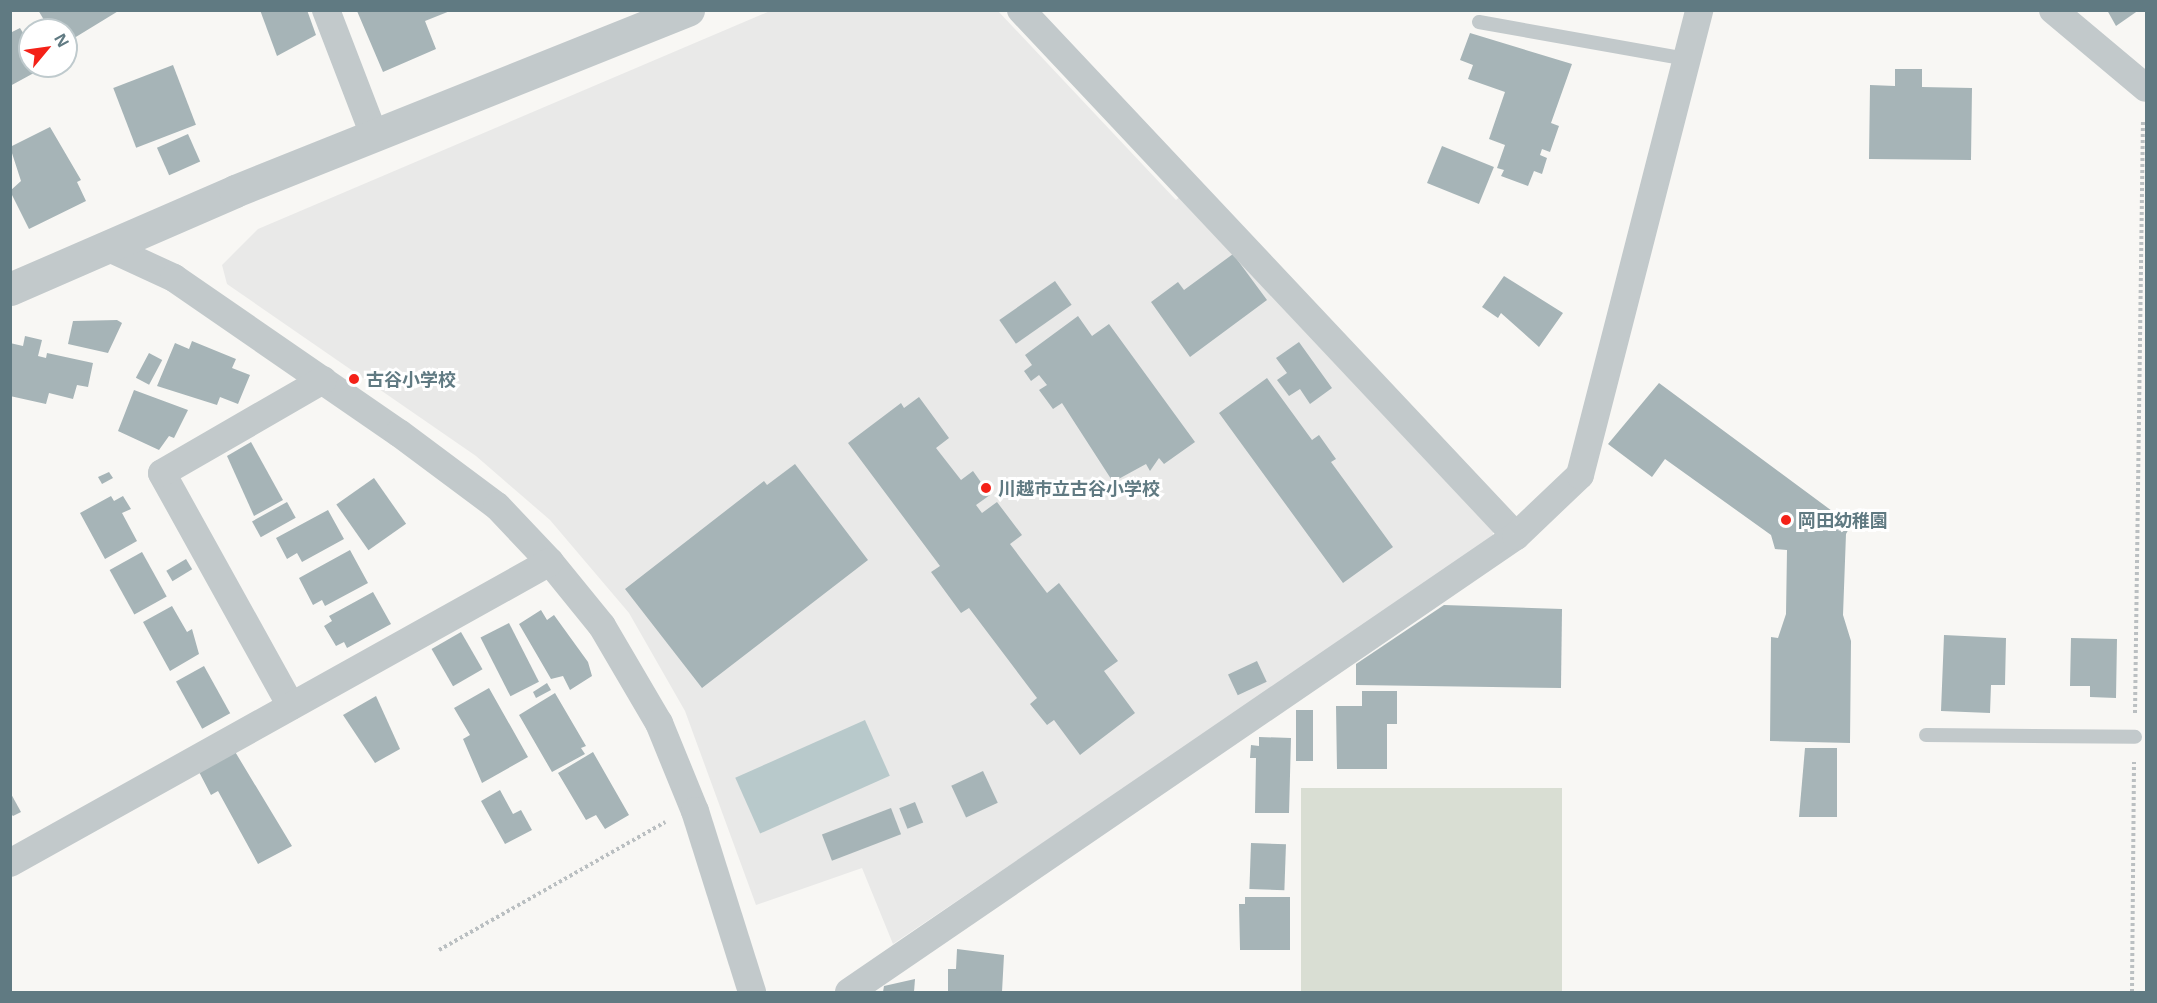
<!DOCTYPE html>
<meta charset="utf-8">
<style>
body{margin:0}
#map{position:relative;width:2157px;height:1003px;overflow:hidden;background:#f8f7f4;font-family:"Noto Sans","Noto Sans JP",sans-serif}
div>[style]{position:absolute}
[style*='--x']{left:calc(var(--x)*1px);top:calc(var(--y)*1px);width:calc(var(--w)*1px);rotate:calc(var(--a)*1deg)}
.built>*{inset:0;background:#e9e9e8}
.green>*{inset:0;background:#d9ded3;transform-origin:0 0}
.water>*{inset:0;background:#b8c9cb;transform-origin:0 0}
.building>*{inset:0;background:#a6b4b7;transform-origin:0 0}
.path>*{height:4px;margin-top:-2px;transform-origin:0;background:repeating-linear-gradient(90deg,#babfc1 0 3px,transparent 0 6px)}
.service>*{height:14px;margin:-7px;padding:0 7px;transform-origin:7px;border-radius:7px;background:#c2c9cb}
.minor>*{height:28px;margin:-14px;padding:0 14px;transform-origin:14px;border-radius:14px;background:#c2c9cb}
.tertiary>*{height:33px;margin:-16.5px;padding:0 16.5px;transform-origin:16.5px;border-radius:16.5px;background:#c2c9cb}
.dots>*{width:16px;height:16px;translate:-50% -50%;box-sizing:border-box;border:3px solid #fff;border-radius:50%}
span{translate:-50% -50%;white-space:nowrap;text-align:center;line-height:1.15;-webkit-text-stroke:6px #fff;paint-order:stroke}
.poi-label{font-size:18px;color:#607a82;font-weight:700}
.left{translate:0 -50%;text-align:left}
.frame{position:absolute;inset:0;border:12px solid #607a82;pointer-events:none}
.north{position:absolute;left:18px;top:18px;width:60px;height:60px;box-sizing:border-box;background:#fff;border:2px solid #bfcacd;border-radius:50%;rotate:61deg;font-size:16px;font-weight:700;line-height:24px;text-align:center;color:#607a82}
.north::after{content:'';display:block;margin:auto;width:21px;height:27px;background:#f42118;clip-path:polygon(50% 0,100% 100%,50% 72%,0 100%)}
</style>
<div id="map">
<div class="built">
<i style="clip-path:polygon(770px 11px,998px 11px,1176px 200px,1183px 194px,1493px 524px,1493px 539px,893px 944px,862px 868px,756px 905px,685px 711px,629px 613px,550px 520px,476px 456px,227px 284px,222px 265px,258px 229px)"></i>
</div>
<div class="green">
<i style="left:1562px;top:788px;width:204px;height:261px;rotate:90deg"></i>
</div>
<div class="water">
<i style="left:865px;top:720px;width:61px;height:142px;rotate:66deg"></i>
</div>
<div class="building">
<i style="clip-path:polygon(38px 10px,120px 10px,66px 43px,66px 30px,50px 30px)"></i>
<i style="clip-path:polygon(260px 10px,307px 10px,316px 35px,277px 56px)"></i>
<i style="clip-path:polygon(2107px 10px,2139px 10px,2116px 26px)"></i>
<i style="clip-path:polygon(357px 11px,450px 11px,425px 21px,436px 49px,383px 72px)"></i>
<i style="clip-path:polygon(20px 28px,30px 44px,30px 66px,43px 68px,10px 86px,10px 33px)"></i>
<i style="clip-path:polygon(1470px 33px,1572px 64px,1551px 123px,1559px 126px,1550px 152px,1542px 149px,1540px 155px,1547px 158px,1542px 174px,1534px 171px,1528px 186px,1501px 176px,1504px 170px,1497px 168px,1505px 145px,1489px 139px,1505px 92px,1468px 79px,1473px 65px,1460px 60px)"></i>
<i style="left:173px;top:65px;width:64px;height:64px;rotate:69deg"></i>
<i style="clip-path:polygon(1895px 69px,1922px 69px,1922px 87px,1972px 88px,1971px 160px,1869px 159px,1870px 85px,1895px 86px)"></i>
<i style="clip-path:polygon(50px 127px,81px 180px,77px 182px,86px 201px,29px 229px,10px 191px,21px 181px,10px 147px)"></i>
<i style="left:188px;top:134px;width:30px;height:34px;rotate:66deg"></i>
<i style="left:1442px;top:146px;width:56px;height:40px;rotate:22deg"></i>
<i style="clip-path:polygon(1233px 254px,1267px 300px,1190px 357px,1151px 302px,1178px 282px,1184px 290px)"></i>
<i style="clip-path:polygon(1504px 276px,1563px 313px,1539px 347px,1501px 313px,1498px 318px,1482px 307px)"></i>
<i style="left:1055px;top:281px;width:29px;height:68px;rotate:55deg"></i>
<i style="clip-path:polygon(1078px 316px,1092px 336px,1109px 324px,1195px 442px,1164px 464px,1159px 458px,1150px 471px,1146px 464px,1113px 482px,1062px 403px,1053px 409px,1039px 390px,1047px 385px,1039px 375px,1031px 381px,1024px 371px,1032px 365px,1025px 355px)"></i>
<i style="clip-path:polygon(117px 320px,122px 323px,108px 353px,68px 344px,73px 321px)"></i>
<i style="clip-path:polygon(25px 336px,42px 340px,38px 356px,46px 358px,47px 353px,93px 363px,88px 387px,77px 385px,73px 399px,49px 393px,46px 404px,10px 396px,10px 343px,23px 346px)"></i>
<i style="clip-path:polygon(192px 341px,236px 359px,232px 368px,250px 375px,238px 404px,220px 397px,217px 405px,157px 386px,175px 343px,189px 349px)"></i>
<i style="clip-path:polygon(1299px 342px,1332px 388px,1310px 404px,1300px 389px,1289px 396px,1277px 380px,1287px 373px,1276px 358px)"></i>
<i style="left:149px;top:353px;width:15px;height:28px;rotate:28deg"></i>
<i style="clip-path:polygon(1267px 378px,1312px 440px,1319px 435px,1336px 459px,1331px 462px,1393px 547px,1343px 583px,1219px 413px)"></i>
<i style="clip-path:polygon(1659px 383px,1851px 525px,1846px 534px,1843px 615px,1851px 641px,1850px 743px,1770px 741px,1771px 637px,1778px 638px,1786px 614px,1787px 550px,1775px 549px,1771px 535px,1665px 459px,1652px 477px,1608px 444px)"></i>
<i style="clip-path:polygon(134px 390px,188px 410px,174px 438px,169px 436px,159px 450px,118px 431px)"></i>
<i style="clip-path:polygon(919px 397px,949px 438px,936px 448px,961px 480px,973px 471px,990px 495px,976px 505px,982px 513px,997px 502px,1022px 535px,1010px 544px,1047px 593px,1059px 583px,1118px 661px,1104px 671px,1135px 713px,1080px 755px,1054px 720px,1047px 725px,1030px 704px,1037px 698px,969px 608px,961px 613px,931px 572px,940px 566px,848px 443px,901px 403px,904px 408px)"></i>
<i style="clip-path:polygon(251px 442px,283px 500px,254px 516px,227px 456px)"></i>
<i style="clip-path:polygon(795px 464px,868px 560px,702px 688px,625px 589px,764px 481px,767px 485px)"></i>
<i style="clip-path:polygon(109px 472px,113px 478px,102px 484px,98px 477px)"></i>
<i style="left:374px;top:478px;width:56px;height:46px;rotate:55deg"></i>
<i style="clip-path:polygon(111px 496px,114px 501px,123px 496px,131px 509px,122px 513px,137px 541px,105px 559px,80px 513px)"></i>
<i style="left:287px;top:502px;width:18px;height:40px;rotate:61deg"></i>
<i style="clip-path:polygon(328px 510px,344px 539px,302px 562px,297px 553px,287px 559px,276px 538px)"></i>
<i style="clip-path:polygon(350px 550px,368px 583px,325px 606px,322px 600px,313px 605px,299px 578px)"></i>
<i style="left:142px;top:552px;width:51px;height:37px;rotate:61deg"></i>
<i style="left:186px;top:559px;width:12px;height:23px;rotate:59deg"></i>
<i style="clip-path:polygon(373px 592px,391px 624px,347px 648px,344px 642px,336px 646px,324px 626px,332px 621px,329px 616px)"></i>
<i style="clip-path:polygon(1444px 605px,1562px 609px,1561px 688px,1356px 685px,1356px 664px)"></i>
<i style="clip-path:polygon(172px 606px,187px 632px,192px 629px,199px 654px,170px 671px,143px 622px)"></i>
<i style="clip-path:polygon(541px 610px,547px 620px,554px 615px,588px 662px,592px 676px,570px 690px,563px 676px,551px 679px,519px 624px)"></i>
<i style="left:509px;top:623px;width:66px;height:32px;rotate:63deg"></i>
<i style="left:461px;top:632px;width:43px;height:34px;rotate:60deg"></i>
<i style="clip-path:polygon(1944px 635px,2006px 638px,2005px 685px,1991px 685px,1990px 713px,1941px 711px)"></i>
<i style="clip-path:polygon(2071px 638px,2117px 639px,2116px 698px,2090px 697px,2090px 686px,2070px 686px)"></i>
<i style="left:1257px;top:661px;width:23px;height:32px;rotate:65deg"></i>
<i style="left:204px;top:666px;width:54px;height:32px;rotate:61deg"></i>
<i style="clip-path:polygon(547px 683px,551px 690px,536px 698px,533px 692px)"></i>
<i style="clip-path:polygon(489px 688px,528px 757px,482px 783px,463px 739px,470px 735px,454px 708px)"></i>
<i style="clip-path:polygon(1362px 691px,1397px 691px,1397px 724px,1387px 724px,1387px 769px,1337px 769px,1336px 706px,1362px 706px)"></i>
<i style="clip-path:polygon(555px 693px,586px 746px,581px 748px,585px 754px,552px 772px,519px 715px)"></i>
<i style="clip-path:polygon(376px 696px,400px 749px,375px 763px,343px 715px)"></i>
<i style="left:1296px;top:710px;width:17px;height:51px"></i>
<i style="clip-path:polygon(1259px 737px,1291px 738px,1289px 813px,1255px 813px,1256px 758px,1250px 758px,1251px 745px,1259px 746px)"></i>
<i style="clip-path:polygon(1805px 748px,1837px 748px,1837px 817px,1799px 817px)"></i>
<i style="clip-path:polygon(234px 750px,292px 846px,258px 864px,218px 791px,211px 795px,198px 770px)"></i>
<i style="clip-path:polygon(593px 752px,629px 815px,605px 829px,596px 815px,586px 820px,558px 773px)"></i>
<i style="left:983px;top:771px;width:35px;height:35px;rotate:65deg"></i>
<i style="clip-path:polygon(500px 790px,513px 814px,521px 810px,532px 830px,505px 844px,481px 801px)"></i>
<i style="clip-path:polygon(10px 792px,21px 812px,13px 816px,10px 813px)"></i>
<i style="left:915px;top:802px;width:22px;height:17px;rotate:68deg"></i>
<i style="left:891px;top:808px;width:28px;height:74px;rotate:69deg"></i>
<i style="left:1251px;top:843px;width:35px;height:46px;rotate:2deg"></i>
<i style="clip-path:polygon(1245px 897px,1290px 897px,1290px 950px,1240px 950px,1239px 904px,1245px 904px)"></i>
<i style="clip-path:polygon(957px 949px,1004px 955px,1002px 992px,948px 991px,948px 969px,956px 969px)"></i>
<i style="clip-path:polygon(915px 979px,914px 992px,883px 992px,884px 986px)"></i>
</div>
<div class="path">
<i style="--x:2135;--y:713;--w:593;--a:-89.23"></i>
<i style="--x:439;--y:950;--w:260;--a:-29.5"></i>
<i style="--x:2132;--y:992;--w:230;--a:-89.5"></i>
</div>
<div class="service">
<i style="--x:1479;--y:22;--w:210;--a:10.1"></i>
<i style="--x:1926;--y:735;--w:209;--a:0.5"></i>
</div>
<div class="minor">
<i style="--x:326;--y:10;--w:134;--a:69"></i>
<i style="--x:1021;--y:10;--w:722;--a:46.74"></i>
<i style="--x:2053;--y:10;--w:121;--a:40"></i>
<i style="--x:107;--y:247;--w:74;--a:24.8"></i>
<i style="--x:174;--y:278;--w:273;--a:34.6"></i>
<i style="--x:399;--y:433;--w:122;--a:36.7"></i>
<i style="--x:497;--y:506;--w:77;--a:46.6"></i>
<i style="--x:550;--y:562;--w:82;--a:50.9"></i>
<i style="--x:602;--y:626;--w:113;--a:59.6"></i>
<i style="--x:659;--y:723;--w:95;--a:67.8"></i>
<i style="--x:695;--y:811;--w:190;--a:72.5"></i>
<i style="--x:291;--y:706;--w:266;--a:-119"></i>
<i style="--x:162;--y:473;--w:186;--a:-30"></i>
<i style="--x:10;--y:863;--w:618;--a:-29.14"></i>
<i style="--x:849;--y:992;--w:808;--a:-34.36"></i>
<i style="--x:1516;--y:536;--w:88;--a:-43.6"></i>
<i style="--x:1580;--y:475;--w:480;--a:-75.6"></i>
</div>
<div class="tertiary">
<i style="--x:10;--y:289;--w:245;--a:-23.5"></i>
<i style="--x:235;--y:191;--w:488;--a:-21.8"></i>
</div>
<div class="dots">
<i style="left:354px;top:379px;background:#f42118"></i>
<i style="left:986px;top:488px;background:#f42118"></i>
<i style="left:1786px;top:520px;background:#f42118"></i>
</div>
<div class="poi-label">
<span class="left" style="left:366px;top:379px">古谷小学校</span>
<span class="left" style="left:998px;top:488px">川越市立古谷小学校</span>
<span class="left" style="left:1798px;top:520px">岡田幼稚園</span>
</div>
<div class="frame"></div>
<div class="north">N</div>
</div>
